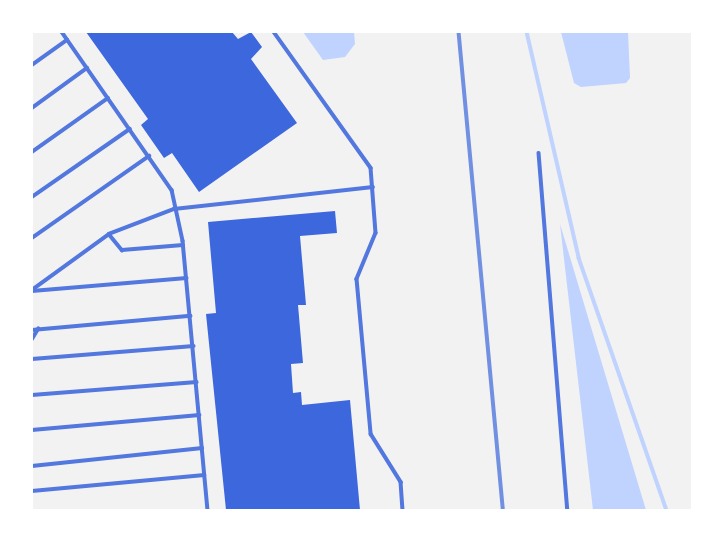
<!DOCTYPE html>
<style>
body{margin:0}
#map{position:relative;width:724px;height:542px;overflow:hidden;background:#f2f2f2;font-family:"Alegreya Sans",sans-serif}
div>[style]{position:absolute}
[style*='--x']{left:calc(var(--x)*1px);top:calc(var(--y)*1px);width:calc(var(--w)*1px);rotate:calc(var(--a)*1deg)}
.water>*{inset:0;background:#bfd3fe}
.stream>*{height:3.5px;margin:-1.75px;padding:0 1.75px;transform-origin:1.75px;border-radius:1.75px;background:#bfd3fe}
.building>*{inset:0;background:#3d67dc}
.service>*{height:3.5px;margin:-1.75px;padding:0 1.75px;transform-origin:1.75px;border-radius:1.75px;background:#5277de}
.rail>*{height:3.5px;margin:-1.75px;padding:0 1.75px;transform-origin:1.75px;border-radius:1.75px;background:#7290e2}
span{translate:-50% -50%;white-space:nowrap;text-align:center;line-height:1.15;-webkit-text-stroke:7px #fff;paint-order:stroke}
.frame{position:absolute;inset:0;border:33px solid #fff;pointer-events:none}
</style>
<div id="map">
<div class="water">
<i style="clip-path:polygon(303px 32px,354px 32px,355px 44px,345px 57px,323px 60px)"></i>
<i style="clip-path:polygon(561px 32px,628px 32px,630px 78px,626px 83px,581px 87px,574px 83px)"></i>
<i style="clip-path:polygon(560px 224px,646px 510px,593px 510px)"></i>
</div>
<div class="stream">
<i style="--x:527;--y:32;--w:232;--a:77"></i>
<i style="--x:579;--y:258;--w:267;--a:70.8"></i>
</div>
<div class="building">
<i style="clip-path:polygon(86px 32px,232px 32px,238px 39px,251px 32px,262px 47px,251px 59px,297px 123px,199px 192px,172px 153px,164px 158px,141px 125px,148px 119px)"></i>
<i style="clip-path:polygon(335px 211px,337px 233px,300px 236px,306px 305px,298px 305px,303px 363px,291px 364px,293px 393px,301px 392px,302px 405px,350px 400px,360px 510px,226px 510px,206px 314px,216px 313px,208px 222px)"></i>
</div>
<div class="service">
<i style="--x:62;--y:32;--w:193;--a:55.2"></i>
<i style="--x:172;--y:190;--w:52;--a:77.8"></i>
<i style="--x:183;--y:241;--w:270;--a:84.7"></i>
<i style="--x:274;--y:32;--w:167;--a:54.5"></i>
<i style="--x:371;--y:168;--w:65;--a:85.6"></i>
<i style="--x:376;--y:233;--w:50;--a:112.4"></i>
<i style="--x:357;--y:279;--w:156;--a:84.8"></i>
<i style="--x:371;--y:434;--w:57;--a:58"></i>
<i style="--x:401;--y:482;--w:28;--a:86"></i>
<i style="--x:32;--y:65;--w:43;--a:-35.5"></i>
<i style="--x:32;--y:108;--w:68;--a:-36"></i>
<i style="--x:32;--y:152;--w:93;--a:-35.4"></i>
<i style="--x:539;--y:153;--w:358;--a:85.4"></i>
<i style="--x:32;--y:197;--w:119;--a:-34.8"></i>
<i style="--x:109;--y:234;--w:21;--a:51"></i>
<i style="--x:122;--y:250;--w:61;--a:-4.7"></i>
<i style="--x:32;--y:238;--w:143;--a:-35"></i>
<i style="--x:32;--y:290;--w:95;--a:-36"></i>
<i style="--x:109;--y:234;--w:70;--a:-21"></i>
<i style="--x:174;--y:209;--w:200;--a:-6.3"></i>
<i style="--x:32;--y:291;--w:155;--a:-4.8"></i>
<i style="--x:32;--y:330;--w:159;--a:-5.1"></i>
<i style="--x:32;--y:339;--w:12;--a:-59"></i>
<i style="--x:32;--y:359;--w:162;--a:-4.6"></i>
<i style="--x:32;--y:395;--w:165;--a:-4.5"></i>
<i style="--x:32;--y:430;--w:168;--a:-5.1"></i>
<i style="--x:32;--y:466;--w:171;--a:-6"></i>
<i style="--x:32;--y:491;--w:173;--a:-5.3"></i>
</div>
<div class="rail">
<i style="--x:459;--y:32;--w:480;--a:84.7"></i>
</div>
<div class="frame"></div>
</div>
